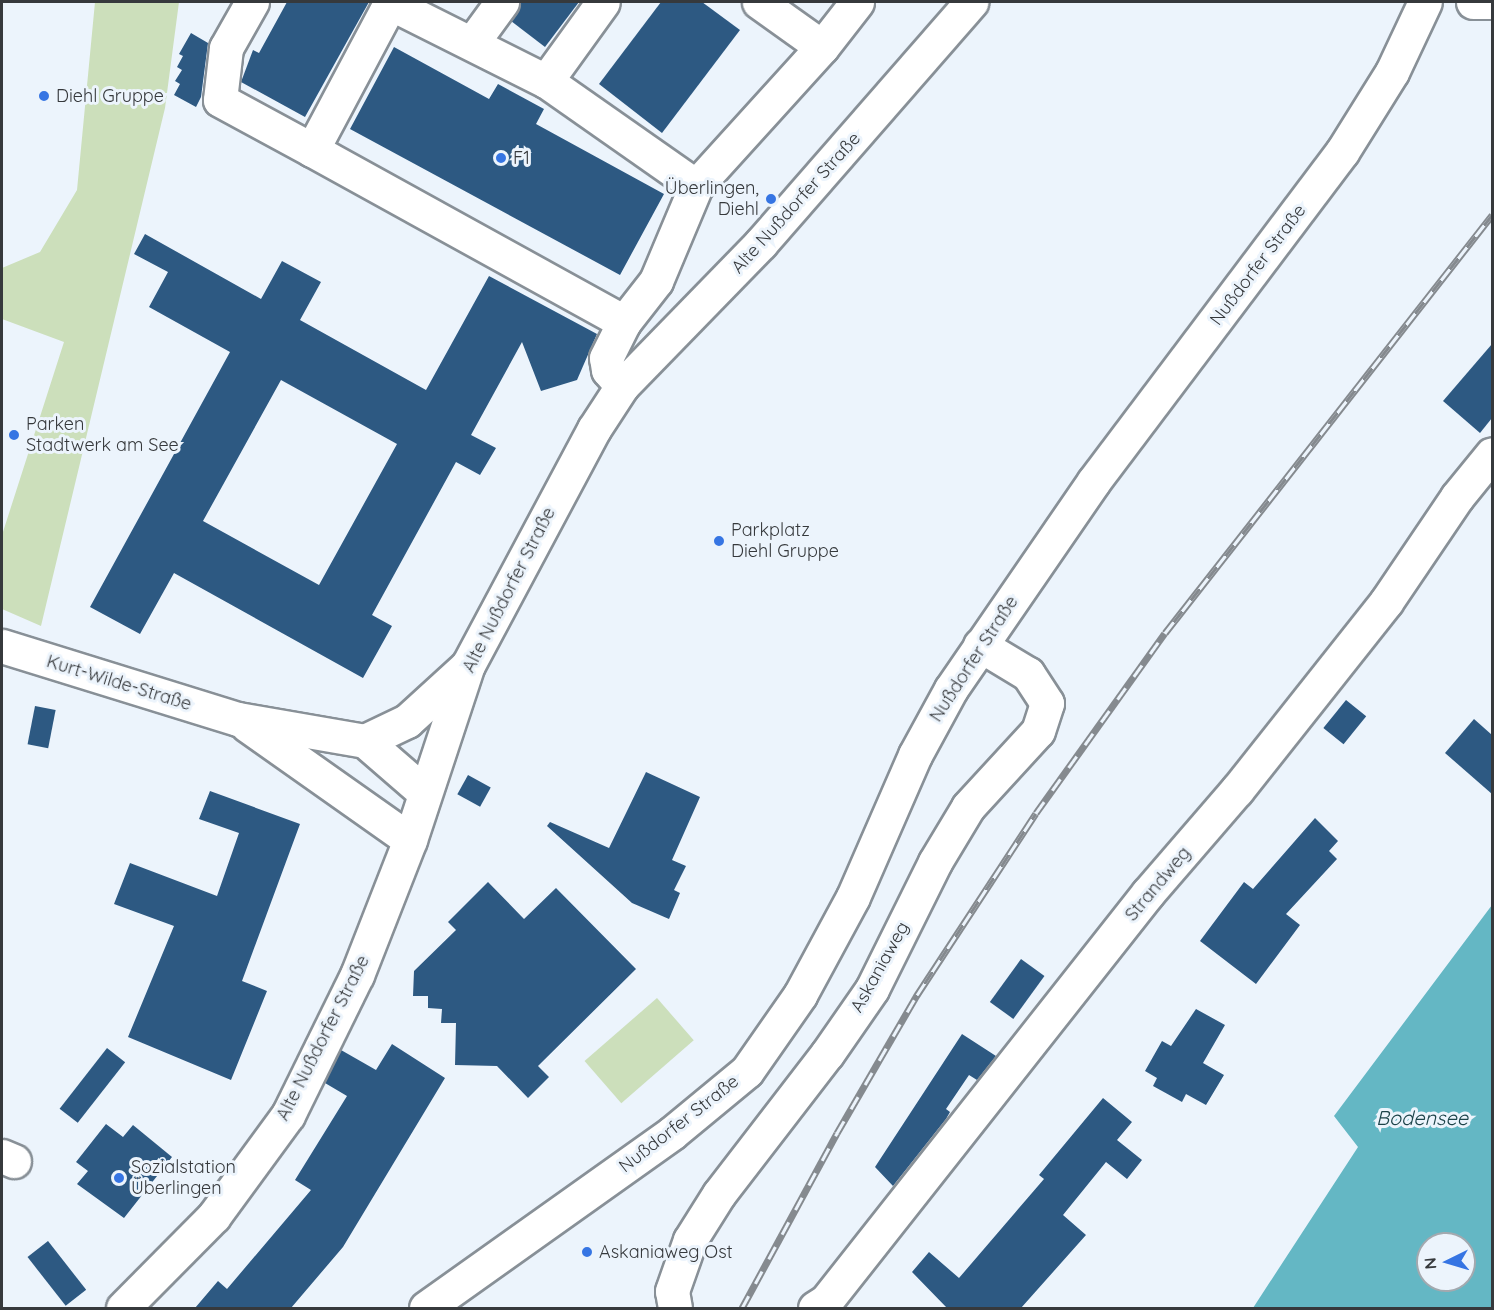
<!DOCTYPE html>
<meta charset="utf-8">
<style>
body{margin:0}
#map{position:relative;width:1494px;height:1310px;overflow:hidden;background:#ecf4fc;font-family:Quicksand,sans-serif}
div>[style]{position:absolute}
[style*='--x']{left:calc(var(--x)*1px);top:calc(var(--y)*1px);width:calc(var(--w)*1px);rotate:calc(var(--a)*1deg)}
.green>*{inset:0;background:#ccdfbb;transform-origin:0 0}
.water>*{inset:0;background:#64b7c4}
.building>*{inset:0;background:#2d5982;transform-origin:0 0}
.roads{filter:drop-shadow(2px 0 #889097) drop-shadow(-2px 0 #889097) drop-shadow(0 2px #889097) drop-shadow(0 -2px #889097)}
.minor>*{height:33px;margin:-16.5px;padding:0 16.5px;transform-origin:16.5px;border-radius:16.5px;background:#fff}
.rail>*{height:7px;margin-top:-3.5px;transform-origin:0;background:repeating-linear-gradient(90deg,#ecf4fc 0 14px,#858a8f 0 28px);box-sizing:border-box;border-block:2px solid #858a8f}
.dots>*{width:16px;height:16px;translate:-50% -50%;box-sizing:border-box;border:3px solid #ecf4fc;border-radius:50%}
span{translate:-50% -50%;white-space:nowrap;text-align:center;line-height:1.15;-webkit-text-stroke:6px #ecf4fc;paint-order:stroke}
.poi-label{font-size:18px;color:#36393c}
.left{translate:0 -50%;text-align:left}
.right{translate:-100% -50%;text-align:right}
.street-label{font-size:18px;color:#36393c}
.water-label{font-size:20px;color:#1c4349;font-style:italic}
.frame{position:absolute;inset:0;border:3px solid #36393c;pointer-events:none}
.north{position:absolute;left:1416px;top:1232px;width:60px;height:60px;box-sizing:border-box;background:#ecf4fc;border:2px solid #a3a9af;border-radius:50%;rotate:265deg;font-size:16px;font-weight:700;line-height:24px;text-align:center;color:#36393c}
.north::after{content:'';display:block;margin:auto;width:21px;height:27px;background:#3675e3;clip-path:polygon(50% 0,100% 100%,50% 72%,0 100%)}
</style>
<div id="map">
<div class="green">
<i style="clip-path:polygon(95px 2px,179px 2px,165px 108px,41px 626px,2px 609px,2px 535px,64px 342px,2px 319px,2px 268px,40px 252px,77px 190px)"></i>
<i style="left:657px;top:998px;width:56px;height:96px;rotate:49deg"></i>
</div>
<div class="water">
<i style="clip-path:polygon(evenodd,1492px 905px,1492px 1308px,1253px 1308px,1358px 1147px,1334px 1116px,1492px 905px,1428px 1244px,1464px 1244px,1464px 1280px,1428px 1280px,1428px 1244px)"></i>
</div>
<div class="building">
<i style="clip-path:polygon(287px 2px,369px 2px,305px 117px,241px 82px,253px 50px,259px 53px)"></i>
<i style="clip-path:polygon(520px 2px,579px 2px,545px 47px,511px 21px)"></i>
<i style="clip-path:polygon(661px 2px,702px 2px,740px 30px,662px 133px,599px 84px)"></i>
<i style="clip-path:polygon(191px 33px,208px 43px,201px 97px,196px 107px,174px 95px,180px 84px,175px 81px,182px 70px,177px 67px,183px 56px,179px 54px)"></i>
<i style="clip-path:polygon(394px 47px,489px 99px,498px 84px,544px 109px,536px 124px,664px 194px,620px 275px,350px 129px)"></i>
<i style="clip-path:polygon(evenodd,145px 234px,261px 299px,282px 261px,321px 282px,300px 320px,426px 390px,489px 276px,597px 334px,577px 380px,541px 391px,522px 342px,471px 435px,496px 448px,480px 475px,456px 462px,372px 615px,392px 626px,363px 678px,174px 573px,140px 634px,90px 607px,230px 352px,149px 307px,168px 272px,134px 254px,145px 234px,281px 380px,397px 444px,319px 585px,203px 521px,281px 380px)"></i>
<i style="clip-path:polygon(1492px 344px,1492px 418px,1480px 433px,1443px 401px)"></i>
<i style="left:1346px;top:700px;width:26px;height:36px;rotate:39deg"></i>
<i style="left:35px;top:706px;width:21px;height:39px;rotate:11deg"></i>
<i style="clip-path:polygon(1474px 719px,1492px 735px,1492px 794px,1445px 753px)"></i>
<i style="clip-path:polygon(646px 772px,700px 797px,672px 860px,686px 866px,674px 890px,680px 893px,669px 919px,632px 903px,547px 826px,550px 822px,609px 848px)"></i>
<i style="left:468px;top:775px;width:26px;height:22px;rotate:29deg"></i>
<i style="clip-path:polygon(210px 791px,300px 824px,242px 981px,267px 991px,231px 1080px,128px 1037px,174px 926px,114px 904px,130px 863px,217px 896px,239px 833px,199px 819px)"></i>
<i style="clip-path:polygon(1315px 818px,1338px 841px,1329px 851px,1337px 859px,1286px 914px,1300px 925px,1256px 984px,1200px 941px,1244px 882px,1253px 889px)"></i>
<i style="clip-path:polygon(488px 882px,524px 919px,556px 888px,636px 969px,538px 1066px,549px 1077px,528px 1098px,497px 1066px,455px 1065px,456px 1023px,441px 1023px,442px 1009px,428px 1008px,428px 996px,413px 996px,414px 971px,456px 930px,448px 922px)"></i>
<i style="left:1021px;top:959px;width:29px;height:53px;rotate:36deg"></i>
<i style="clip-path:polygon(1196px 1009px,1225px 1025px,1203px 1063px,1224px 1075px,1206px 1105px,1186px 1094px,1182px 1102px,1153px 1086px,1157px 1078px,1145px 1071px,1162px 1041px,1171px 1046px)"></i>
<i style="clip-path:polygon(962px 1034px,996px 1056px,977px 1080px,969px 1075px,946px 1109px,950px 1112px,946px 1119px,893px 1186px,875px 1167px)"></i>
<i style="clip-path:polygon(392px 1044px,445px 1078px,343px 1247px,291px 1308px,195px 1308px,218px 1281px,227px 1289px,311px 1190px,295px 1180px,347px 1096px,325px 1083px,341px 1050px,376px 1070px)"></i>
<i style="left:107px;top:1048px;width:23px;height:77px;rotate:38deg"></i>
<i style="clip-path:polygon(1103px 1098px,1132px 1122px,1117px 1140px,1142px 1160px,1127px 1179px,1106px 1162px,1063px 1215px,1086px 1235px,1021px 1308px,947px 1308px,912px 1272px,929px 1252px,959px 1278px,1044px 1179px,1039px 1175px)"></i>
<i style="clip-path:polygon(106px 1124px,123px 1137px,133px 1125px,172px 1157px,124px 1218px,77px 1184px,88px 1171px,76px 1162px)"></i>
<i style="left:48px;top:1241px;width:62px;height:26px;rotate:52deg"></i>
</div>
<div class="roads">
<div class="minor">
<i style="--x:252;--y:2;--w:53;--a:119.5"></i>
<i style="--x:226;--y:48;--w:52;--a:96.6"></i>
<i style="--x:220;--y:100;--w:105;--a:28.5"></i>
<i style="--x:759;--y:2;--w:77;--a:35.5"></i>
<i style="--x:1473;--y:2;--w:19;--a:0"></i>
<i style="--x:472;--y:43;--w:51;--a:-53.8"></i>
<i style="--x:546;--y:81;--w:97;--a:-54.2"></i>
<i style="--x:624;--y:322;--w:356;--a:-151.1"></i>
<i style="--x:312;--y:150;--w:166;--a:-62"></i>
<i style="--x:390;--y:3;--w:174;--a:26.6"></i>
<i style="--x:546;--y:81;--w:183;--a:35"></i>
<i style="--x:622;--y:386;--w:21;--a:-131"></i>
<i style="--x:608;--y:370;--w:12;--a:-99"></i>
<i style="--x:606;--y:358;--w:40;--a:-63.4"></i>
<i style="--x:624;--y:322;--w:52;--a:-52"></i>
<i style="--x:656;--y:281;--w:103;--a:-67.2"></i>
<i style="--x:696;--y:186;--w:188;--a:-47.8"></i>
<i style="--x:822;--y:47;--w:57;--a:-52.1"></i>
<i style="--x:2;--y:646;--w:247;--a:17.2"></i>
<i style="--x:238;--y:719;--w:129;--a:9.8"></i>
<i style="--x:365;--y:741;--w:47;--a:-25.5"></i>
<i style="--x:407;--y:721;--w:79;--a:-42.4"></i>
<i style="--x:247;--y:725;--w:199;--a:35.2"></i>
<i style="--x:365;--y:741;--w:79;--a:40.9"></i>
<i style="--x:2;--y:1156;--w:13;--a:23"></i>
<i style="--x:123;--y:1308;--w:129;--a:-45.3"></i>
<i style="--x:214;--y:1216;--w:125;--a:-53.8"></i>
<i style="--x:288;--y:1115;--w:156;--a:-63.8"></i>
<i style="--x:357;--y:975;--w:145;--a:-68.6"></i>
<i style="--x:410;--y:840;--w:184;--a:-71.7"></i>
<i style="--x:468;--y:665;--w:268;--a:-61.9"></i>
<i style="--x:594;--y:429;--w:51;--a:-56.9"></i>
<i style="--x:622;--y:386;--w:199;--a:-45.8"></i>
<i style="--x:761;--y:243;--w:320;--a:-48.9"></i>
<i style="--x:426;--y:1308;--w:302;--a:-35.4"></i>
<i style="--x:672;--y:1133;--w:97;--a:-39.6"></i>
<i style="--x:747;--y:1071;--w:93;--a:-55.1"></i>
<i style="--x:800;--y:995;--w:111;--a:-61.6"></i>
<i style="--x:853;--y:897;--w:155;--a:-66.4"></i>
<i style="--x:915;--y:755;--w:75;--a:-61.4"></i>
<i style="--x:951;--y:689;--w:252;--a:-55.5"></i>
<i style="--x:1094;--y:481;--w:412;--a:-53"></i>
<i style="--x:1342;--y:152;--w:94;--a:-58"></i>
<i style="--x:1392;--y:72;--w:77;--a:-64.8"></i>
<i style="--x:675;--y:1308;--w:17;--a:-100"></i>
<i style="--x:672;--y:1291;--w:54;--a:-70.6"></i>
<i style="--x:690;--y:1240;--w:54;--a:-57.8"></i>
<i style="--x:719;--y:1194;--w:177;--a:-52.4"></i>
<i style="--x:827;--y:1054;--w:79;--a:-55.3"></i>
<i style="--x:872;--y:989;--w:142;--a:-63.6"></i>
<i style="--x:935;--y:862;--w:64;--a:-59"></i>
<i style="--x:968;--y:807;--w:103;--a:-47.4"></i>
<i style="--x:1038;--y:731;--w:29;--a:-72"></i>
<i style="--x:1047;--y:703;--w:35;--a:-123"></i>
<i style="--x:1028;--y:674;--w:56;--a:-148.9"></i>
<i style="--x:815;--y:1308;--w:13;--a:-32"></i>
<i style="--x:826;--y:1301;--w:520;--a:-51.72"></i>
<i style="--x:1148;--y:893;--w:136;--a:-49.2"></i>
<i style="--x:1237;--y:790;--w:240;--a:-51.6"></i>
<i style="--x:1386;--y:602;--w:127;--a:-55.9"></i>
<i style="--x:1457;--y:497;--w:55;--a:-50.9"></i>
</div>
</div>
<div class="rail">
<i style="--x:742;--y:1308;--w:199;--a:-61.5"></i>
<i style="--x:837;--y:1133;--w:160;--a:-59.9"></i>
<i style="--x:917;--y:995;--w:217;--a:-56.8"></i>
<i style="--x:1036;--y:813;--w:221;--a:-54.4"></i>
<i style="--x:1165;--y:633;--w:531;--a:-51.96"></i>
</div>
<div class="dots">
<i style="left:44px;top:96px;background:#3675e3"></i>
<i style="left:501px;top:158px;background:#3675e3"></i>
<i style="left:771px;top:199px;background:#3675e3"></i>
<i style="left:14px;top:435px;background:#3675e3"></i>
<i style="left:719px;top:541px;background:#3675e3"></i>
<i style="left:119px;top:1178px;background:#3675e3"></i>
<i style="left:587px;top:1252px;background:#3675e3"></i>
</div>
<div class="poi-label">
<span class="left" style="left:56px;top:96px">Diehl Gruppe</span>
<span class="left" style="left:513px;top:158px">F1</span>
<span class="right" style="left:759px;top:199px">Überlingen,<br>Diehl</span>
<span class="left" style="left:26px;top:435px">Parken<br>Stadtwerk am See</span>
<span class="left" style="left:731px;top:541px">Parkplatz<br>Diehl Gruppe</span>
<span class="left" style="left:131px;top:1178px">Sozialstation<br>Überlingen</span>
<span class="left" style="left:599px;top:1252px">Askaniaweg Ost</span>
</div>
<div class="street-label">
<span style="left:796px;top:203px;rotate:-48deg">Alte Nußdorfer Straße</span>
<span style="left:1258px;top:265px;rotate:-53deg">Nußdorfer Straße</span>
<span style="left:509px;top:590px;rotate:-63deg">Alte Nußdorfer Straße</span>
<span style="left:974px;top:659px;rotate:-57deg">Nußdorfer Straße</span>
<span style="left:119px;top:683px;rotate:17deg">Kurt-Wilde-Straße</span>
<span style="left:1158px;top:884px;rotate:-50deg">Strandweg</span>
<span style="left:880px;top:967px;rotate:-61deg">Askaniaweg</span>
<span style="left:323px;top:1038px;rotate:-63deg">Alte Nußdorfer Straße</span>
<span style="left:679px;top:1124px;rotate:-38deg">Nußdorfer Straße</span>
</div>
<div class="water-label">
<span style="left:1422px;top:1117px">Bodensee</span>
</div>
<div class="frame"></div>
<div class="north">N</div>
</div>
